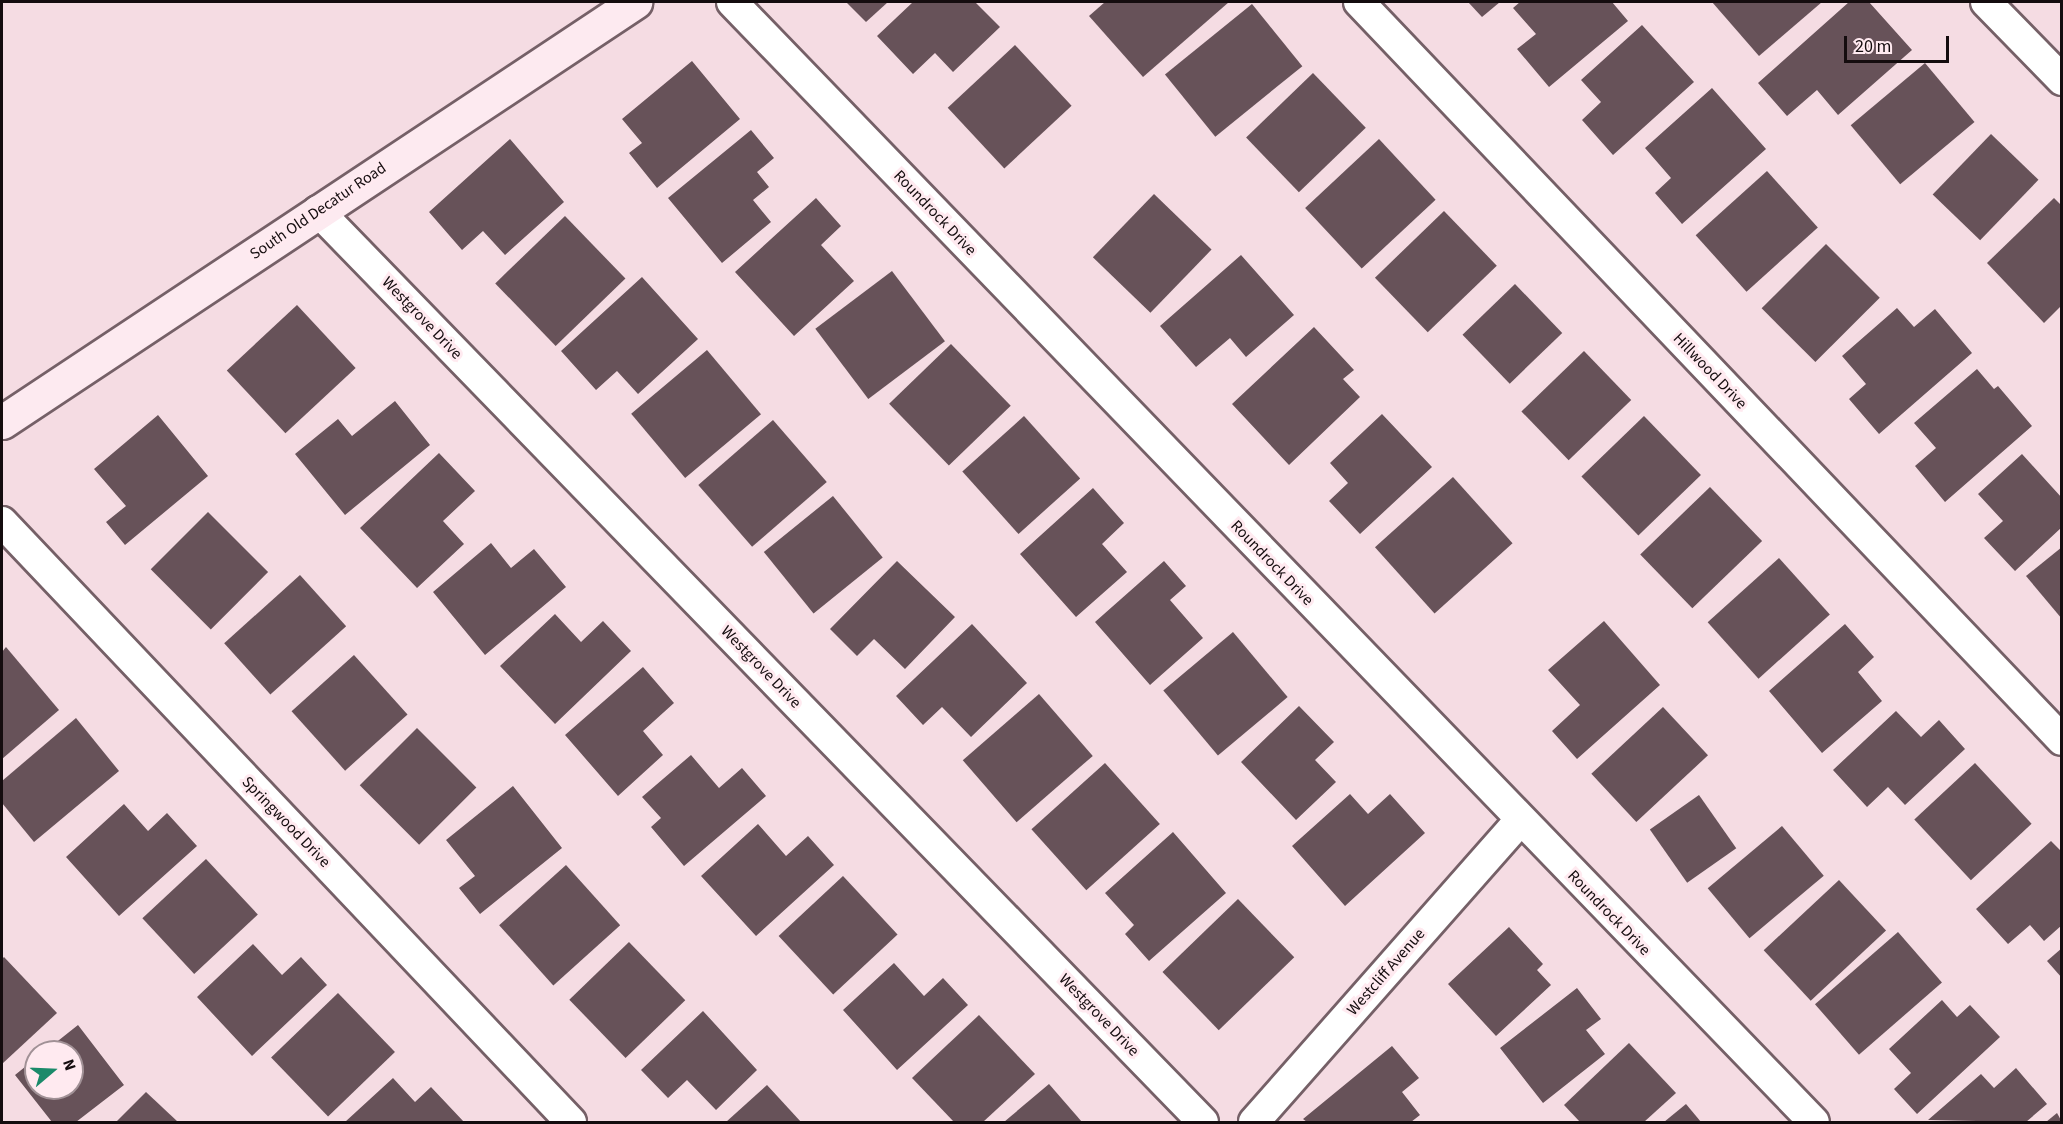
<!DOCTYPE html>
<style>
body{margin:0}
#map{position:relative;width:2063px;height:1124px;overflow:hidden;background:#f5dce3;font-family:"Source Sans 3",sans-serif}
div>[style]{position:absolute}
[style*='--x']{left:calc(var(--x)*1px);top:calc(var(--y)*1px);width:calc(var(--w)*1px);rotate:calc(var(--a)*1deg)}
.building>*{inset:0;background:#675259;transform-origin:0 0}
.roads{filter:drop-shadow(2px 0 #756067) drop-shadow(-2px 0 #756067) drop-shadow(0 2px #756067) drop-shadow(0 -2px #756067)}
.street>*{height:30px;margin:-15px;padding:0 15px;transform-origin:15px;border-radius:15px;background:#fff}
.secondary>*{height:33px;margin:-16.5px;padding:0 16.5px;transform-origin:16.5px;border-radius:16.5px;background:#fdeaf0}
span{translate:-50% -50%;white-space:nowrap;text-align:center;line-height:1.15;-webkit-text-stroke:6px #ffeaf0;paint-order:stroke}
.street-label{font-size:16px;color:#140c0e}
.frame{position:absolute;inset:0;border:3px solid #140c0e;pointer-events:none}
.north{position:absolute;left:24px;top:1040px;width:60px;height:60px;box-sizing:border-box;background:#ffeaf0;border:2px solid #a19196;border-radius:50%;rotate:71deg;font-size:16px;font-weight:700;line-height:24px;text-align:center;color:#140c0e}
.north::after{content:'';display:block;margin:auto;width:21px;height:27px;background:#1b8a6a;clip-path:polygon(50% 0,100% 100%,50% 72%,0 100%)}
.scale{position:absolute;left:1844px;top:36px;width:105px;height:27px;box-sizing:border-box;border:3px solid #140c0e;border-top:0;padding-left:8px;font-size:18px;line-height:21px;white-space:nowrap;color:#140c0e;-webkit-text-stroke:4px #ffeaf0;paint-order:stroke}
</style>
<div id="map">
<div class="building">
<i style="clip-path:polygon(846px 2px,888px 2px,866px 22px)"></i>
<i style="clip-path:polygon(913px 2px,975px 2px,1000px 27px,953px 72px,935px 53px,913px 74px,877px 36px)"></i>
<i style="clip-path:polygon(1105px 2px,1229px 2px,1143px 77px,1089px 16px)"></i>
<i style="clip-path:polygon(1468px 2px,1500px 2px,1482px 17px)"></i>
<i style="clip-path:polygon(1520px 2px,1612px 2px,1628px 21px,1549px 87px,1517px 49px,1536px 34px,1513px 8px)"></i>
<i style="clip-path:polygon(1712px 2px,1822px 2px,1759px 56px)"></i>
<i style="clip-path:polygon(1849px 2px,1869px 2px,1912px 50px,1838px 115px,1817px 90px,1787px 116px,1758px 83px)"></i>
<i style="left:1252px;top:4px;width:80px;height:112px;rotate:51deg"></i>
<i style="clip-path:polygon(1642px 25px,1694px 82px,1613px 155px,1582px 120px,1601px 102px,1581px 80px)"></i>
<i style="left:1015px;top:45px;width:83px;height:92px;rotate:47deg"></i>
<i style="clip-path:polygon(692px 61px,740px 119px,657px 188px,629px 153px,642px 143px,622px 119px)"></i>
<i style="left:1925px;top:63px;width:77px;height:97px;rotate:50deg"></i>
<i style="left:1313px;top:73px;width:76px;height:93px;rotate:46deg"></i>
<i style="clip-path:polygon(1712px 88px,1766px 149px,1682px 224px,1655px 193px,1671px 178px,1645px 148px)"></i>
<i style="clip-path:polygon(751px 130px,774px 158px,757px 172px,769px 187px,753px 200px,771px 222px,722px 263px,668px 198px)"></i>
<i style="left:1991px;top:134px;width:66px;height:84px;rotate:44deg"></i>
<i style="clip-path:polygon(510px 139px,564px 202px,505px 255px,483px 231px,462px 250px,429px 212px)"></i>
<i style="left:1379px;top:139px;width:83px;height:101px;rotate:47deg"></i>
<i style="left:1767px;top:171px;width:76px;height:96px;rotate:48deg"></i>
<i style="left:1154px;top:194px;width:80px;height:88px;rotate:44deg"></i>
<i style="clip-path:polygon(816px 198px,841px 226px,821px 245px,854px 281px,794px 336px,735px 272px)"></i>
<i style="clip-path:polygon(2054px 198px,2062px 206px,2062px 305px,2044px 323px,1987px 263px)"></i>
<i style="left:1444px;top:211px;width:76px;height:96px;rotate:46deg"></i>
<i style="left:565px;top:216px;width:87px;height:97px;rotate:46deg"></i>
<i style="left:1826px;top:244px;width:76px;height:91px;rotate:45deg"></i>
<i style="clip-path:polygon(1241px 255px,1294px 315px,1246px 357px,1230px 338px,1196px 367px,1160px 326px)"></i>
<i style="left:892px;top:271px;width:88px;height:96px;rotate:53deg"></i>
<i style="clip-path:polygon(642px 277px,698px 339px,638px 394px,617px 371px,596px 390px,561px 351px)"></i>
<i style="left:1515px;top:284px;width:68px;height:73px;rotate:46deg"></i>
<i style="left:297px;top:305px;width:86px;height:96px;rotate:47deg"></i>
<i style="clip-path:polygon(1897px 308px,1914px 327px,1935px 309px,1972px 353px,1879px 434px,1849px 399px,1866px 384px,1842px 356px)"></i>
<i style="clip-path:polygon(1314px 327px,1354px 370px,1343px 379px,1360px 397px,1289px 465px,1232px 404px)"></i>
<i style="left:951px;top:344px;width:86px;height:86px;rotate:46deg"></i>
<i style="left:707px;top:350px;width:84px;height:99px;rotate:50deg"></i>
<i style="left:1584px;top:351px;width:68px;height:87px;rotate:46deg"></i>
<i style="clip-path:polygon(1977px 369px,1994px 389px,1998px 386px,2032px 426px,1945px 502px,1915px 466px,1936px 448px,1914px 423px)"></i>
<i style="clip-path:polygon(395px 401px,430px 445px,345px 515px,295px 454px,338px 419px,352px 436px)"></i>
<i style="clip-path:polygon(1382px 414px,1432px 467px,1360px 534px,1329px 501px,1348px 483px,1330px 463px)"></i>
<i style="clip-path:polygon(158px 415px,208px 476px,125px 545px,106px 522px,126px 506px,94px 469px)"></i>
<i style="left:1024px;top:416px;width:84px;height:83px;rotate:48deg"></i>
<i style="left:1644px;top:416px;width:82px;height:87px;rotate:46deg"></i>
<i style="left:773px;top:420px;width:82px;height:99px;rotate:49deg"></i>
<i style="clip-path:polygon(439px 453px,475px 491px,443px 521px,464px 544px,417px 588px,360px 528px)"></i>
<i style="clip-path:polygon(2022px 454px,2062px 498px,2062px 527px,2015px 571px,1984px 538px,2003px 521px,1978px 494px)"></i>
<i style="left:1453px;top:477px;width:89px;height:105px;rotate:48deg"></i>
<i style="left:1710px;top:487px;width:75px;height:97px;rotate:46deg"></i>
<i style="clip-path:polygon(1093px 488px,1124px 523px,1102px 544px,1127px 572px,1076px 617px,1020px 554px)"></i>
<i style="left:833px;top:496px;width:79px;height:89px;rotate:51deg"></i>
<i style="left:208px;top:512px;width:85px;height:81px;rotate:45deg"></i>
<i style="clip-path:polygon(491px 543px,511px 568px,534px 549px,566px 587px,485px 655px,433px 592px)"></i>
<i style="clip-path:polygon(2062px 547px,2062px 619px,2026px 576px)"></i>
<i style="left:1779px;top:558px;width:76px;height:96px;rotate:48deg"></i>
<i style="clip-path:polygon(897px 561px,955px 617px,905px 669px,874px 639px,857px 656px,830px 629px)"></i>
<i style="clip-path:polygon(1164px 561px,1186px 586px,1170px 600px,1203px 638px,1150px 685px,1095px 622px)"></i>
<i style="left:300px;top:575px;width:69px;height:102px;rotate:48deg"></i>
<i style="clip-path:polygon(555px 614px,581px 642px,603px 621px,631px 651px,555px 724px,500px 666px)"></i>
<i style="clip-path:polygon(1604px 621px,1660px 685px,1577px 759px,1552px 731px,1580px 705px,1548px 670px)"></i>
<i style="clip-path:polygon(972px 624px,1027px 683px,971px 737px,942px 707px,923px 725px,896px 696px)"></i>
<i style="clip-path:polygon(1845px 624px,1874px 657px,1858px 672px,1882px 701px,1822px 753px,1769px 691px)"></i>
<i style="left:1233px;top:632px;width:85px;height:91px;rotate:50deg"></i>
<i style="clip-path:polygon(6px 647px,59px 710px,2px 759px,2px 652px)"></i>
<i style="left:354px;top:655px;width:80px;height:84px;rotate:48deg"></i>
<i style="clip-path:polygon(643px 667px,674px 703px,643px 731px,663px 755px,618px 796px,565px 735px)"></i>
<i style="left:1039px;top:694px;width:82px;height:101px;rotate:49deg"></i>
<i style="clip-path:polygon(1299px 706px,1334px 742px,1315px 760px,1336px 782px,1296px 820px,1241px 762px)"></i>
<i style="left:1663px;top:707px;width:66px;height:98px;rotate:47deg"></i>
<i style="clip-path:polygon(1896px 711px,1921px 737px,1939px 720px,1965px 749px,1905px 805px,1888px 787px,1867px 807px,1833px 770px)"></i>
<i style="clip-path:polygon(76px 718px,119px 771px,34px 842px,2px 803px,2px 781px)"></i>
<i style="left:417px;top:728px;width:84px;height:81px;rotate:45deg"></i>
<i style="clip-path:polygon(691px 755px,719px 788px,742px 768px,766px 796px,684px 866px,651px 827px,661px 818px,642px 797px)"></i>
<i style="left:1105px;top:763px;width:82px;height:99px;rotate:48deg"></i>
<i style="left:1975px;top:763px;width:83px;height:83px;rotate:47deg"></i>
<i style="clip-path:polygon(513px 786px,562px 848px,480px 914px,459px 888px,475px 876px,446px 840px)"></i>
<i style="clip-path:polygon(1350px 794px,1368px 814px,1390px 794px,1425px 833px,1345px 906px,1292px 846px)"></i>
<i style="left:1699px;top:795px;width:65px;height:60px;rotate:55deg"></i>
<i style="clip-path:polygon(124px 804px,148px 831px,167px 813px,197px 846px,119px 916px,66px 857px)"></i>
<i style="clip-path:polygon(758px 824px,786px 856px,808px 836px,834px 865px,756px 936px,701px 876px)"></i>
<i style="left:1782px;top:826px;width:65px;height:97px;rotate:50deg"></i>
<i style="clip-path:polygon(1173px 832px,1226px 893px,1149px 961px,1125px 934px,1134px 925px,1105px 893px)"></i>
<i style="clip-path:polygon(2051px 841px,2062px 852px,2062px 925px,2044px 941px,2030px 925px,2008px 944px,1976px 909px)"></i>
<i style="left:206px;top:859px;width:76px;height:87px;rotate:47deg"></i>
<i style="left:566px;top:865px;width:81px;height:90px;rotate:48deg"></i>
<i style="left:843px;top:876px;width:80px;height:88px;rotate:47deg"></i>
<i style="left:1839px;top:880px;width:69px;height:103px;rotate:47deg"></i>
<i style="left:1238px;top:899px;width:81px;height:105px;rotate:46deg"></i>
<i style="clip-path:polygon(1509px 927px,1543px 964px,1537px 970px,1551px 985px,1496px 1036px,1448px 984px)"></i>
<i style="left:1898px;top:932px;width:67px;height:110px;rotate:49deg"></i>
<i style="left:629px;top:942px;width:81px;height:83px;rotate:46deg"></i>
<i style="clip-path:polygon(253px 944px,282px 975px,301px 957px,327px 985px,252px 1056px,197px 997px)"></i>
<i style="clip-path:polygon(2062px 948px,2062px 978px,2047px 961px)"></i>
<i style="clip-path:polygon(4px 957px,57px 1013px,2px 1064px,2px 959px)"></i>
<i style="clip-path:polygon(894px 963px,924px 996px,943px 978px,968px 1005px,897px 1070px,843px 1010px)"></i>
<i style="clip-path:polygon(1577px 988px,1601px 1019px,1586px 1030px,1605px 1054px,1543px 1103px,1500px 1048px)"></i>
<i style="left:338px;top:993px;width:82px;height:93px;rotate:46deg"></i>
<i style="clip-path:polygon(1942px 1000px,1957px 1017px,1970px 1005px,2000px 1037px,1917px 1114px,1894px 1089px,1911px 1073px,1889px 1049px)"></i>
<i style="clip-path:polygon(703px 1011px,757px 1070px,716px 1110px,687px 1080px,668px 1098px,641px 1070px)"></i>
<i style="clip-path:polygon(979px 1015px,1035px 1074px,983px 1122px,954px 1122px,912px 1078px)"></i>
<i style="clip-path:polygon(78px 1025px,124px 1085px,76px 1122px,52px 1122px,15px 1075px,36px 1058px,36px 1088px,72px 1088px,72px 1052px,44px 1052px)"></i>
<i style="clip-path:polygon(1629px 1043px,1676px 1093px,1644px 1122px,1580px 1122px,1564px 1105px)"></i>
<i style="clip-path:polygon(1392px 1046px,1419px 1078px,1402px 1092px,1420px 1115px,1411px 1122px,1307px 1122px,1303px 1119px)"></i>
<i style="clip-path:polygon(2016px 1068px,2047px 1104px,2026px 1122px,1928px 1120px,1981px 1074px,1994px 1088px)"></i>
<i style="clip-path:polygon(393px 1078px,415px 1102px,431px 1087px,464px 1122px,345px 1122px)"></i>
<i style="clip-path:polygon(1049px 1084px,1082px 1122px,1004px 1122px)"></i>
<i style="clip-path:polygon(767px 1085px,801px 1122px,726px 1122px)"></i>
<i style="clip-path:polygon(146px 1092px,178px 1122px,116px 1122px)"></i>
<i style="clip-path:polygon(1686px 1104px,1701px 1122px,1664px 1122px)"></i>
<i style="clip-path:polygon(2057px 1113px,2062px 1122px,2046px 1122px)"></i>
</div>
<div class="roads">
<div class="street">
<i style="--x:732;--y:2;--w:1557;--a:45.99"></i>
<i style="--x:1359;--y:2;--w:1019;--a:46.39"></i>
<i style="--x:1986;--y:2;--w:109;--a:45.7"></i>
<i style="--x:318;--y:211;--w:1270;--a:45.83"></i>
<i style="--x:2;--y:522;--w:827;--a:46.52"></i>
<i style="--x:1254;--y:1122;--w:401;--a:-48.6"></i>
</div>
<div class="secondary">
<i style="--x:2;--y:422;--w:760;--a:-33.56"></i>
</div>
</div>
<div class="street-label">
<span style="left:318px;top:211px;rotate:-34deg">South Old Decatur Road</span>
<span style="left:935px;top:213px;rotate:46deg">Roundrock Drive</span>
<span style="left:422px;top:318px;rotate:46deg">Westgrove Drive</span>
<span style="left:1710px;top:371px;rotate:46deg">Hillwood Drive</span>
<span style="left:1272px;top:563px;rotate:46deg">Roundrock Drive</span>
<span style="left:761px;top:667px;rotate:46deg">Westgrove Drive</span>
<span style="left:286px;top:822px;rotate:46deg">Springwood Drive</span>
<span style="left:1609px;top:913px;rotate:46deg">Roundrock Drive</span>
<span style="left:1386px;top:972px;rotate:-49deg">Westcliff Avenue</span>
<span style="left:1099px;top:1015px;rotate:46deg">Westgrove Drive</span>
</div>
<div class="frame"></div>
<div class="north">N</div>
<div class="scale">20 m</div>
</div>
